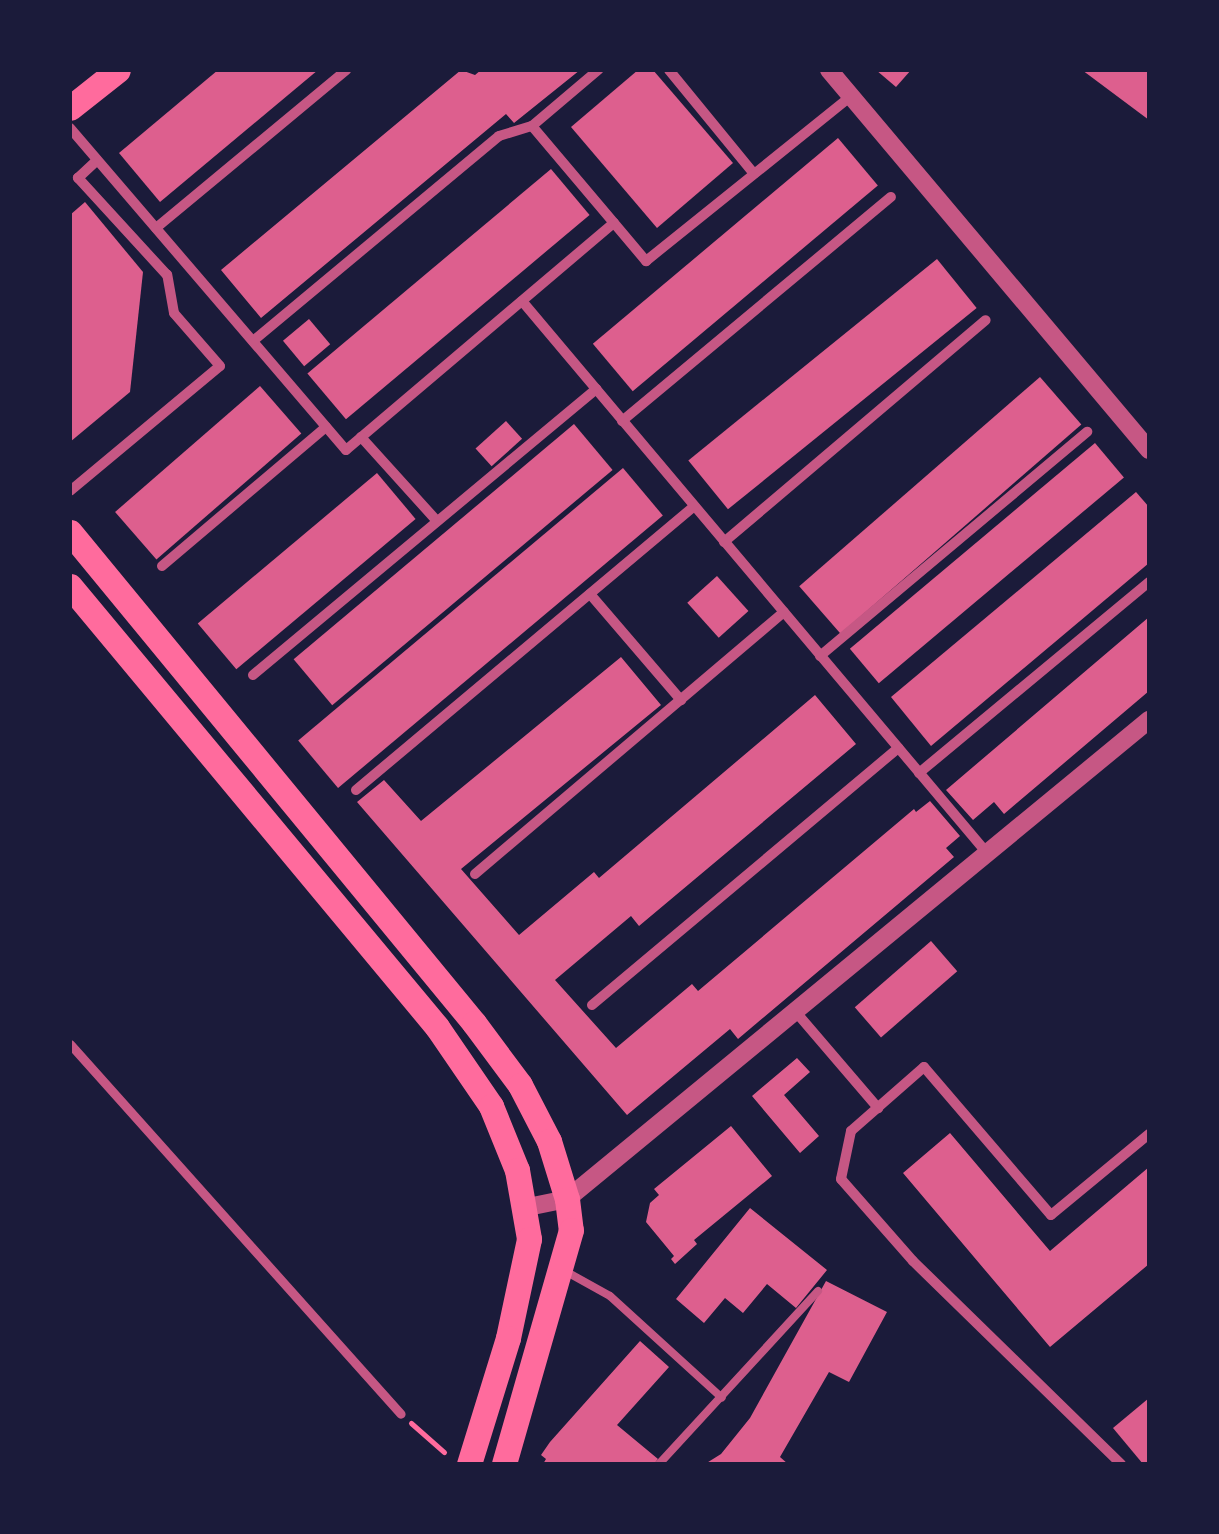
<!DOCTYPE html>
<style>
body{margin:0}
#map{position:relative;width:1219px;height:1534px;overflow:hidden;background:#1b1b3a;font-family:"Public Sans",sans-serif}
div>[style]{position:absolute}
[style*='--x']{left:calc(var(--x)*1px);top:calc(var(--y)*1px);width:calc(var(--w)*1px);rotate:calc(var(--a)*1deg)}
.building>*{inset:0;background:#dd5f8e;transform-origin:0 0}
.path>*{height:5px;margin:-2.5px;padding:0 2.5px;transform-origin:2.5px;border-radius:2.5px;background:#ff6b9d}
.service>*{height:8px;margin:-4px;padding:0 4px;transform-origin:4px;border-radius:4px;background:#c65784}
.pedestrian>*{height:9px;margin:-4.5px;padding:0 4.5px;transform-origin:4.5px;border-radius:4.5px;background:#c65784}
.minor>*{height:10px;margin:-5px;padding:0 5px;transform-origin:5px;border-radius:5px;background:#c65784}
.tertiary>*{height:18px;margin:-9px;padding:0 9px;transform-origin:9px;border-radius:9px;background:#c65784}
.primary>*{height:25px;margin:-12.5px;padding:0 12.5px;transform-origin:12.5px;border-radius:12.5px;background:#ff6b9d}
span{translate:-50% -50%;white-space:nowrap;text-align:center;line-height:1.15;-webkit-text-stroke:8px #1b1b3a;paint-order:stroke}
.frame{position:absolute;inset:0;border:72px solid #1b1b3a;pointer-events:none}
</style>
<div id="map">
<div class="building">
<i style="clip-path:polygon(218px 70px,318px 70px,160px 202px,119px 153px)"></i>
<i style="clip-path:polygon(461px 70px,475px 75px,481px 70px,580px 70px,514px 123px,506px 114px,261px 318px,221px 270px)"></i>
<i style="clip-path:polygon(638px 70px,653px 70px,733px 163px,657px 228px,571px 127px)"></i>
<i style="clip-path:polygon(876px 70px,911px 70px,896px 87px)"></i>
<i style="clip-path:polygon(1082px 70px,1149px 70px,1149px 120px)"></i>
<i style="left:838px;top:138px;width:62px;height:320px;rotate:50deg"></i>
<i style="left:551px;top:169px;width:60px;height:318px;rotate:50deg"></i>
<i style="clip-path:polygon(85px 202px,143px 272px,130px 392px,70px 442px,70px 215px)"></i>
<i style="left:937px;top:259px;width:63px;height:320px;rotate:51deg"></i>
<i style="left:309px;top:319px;width:33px;height:34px;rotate:50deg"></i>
<i style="left:1040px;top:377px;width:63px;height:319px;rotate:49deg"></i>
<i style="left:260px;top:386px;width:63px;height:192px;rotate:49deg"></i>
<i style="left:506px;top:421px;width:24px;height:41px;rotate:48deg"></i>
<i style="left:574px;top:424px;width:60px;height:366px;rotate:50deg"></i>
<i style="left:1095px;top:443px;width:45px;height:320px;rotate:50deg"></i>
<i style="left:623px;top:468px;width:62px;height:424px;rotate:50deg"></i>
<i style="left:377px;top:473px;width:60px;height:234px;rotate:50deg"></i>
<i style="clip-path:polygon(1136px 492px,1149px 507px,1149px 563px,931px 746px,891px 697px)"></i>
<i style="left:717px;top:576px;width:47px;height:40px;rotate:48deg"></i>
<i style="clip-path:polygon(1149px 617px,1149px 691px,1004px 814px,994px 802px,973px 820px,946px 790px)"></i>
<i style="clip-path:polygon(621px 657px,661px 705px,461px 869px,519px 935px,594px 872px,599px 878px,815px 695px,856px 744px,639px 926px,631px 916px,555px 980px,616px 1048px,692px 984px,698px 991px,914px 809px,916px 812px,930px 801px,960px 836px,946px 848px,954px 857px,738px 1039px,730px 1029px,627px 1115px,357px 802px,384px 780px,421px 821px)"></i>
<i style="left:931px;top:941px;width:40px;height:101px;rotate:49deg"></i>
<i style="clip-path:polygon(797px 1058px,810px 1072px,784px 1095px,819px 1136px,800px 1153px,752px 1096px)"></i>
<i style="clip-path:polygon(731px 1126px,772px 1176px,694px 1240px,697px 1244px,675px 1264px,671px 1259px,674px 1256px,646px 1222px,650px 1203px,659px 1195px,654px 1189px)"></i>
<i style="clip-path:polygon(950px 1133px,1050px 1251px,1149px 1167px,1149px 1264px,1050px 1347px,903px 1173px)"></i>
<i style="clip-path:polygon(750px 1208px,827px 1270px,796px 1308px,767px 1284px,743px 1313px,725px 1298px,704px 1323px,676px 1299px)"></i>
<i style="clip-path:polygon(826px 1281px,887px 1312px,849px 1382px,829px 1372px,780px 1457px,788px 1464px,705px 1464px,721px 1454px,750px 1418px)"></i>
<i style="clip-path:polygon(640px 1341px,669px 1367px,617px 1425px,658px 1459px,654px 1464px,543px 1464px,546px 1459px,541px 1455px,550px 1442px)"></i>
<i style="clip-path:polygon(1149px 1398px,1149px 1464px,1143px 1464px,1113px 1428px)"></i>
</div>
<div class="path">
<i style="--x:411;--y:1423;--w:44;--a:41.3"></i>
</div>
<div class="service">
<i style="--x:565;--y:1271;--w:51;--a:29.1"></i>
<i style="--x:610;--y:1296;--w:151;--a:42.3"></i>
<i style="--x:659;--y:1464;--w:235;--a:-47.4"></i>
</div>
<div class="pedestrian">
<i style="--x:70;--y:1044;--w:496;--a:48.2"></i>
</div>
<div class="minor">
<i style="--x:669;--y:70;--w:134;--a:50.7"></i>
<i style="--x:70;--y:128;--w:424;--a:49.4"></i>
<i style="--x:346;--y:450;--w:351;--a:-40.3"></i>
<i style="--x:614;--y:223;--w:127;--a:-130.2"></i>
<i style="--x:614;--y:223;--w:50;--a:49.9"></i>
<i style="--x:646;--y:261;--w:263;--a:-38.8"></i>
<i style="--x:156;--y:228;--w:247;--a:-39.7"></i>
<i style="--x:522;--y:301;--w:722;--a:49.89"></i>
<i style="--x:253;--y:341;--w:320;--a:-39.8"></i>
<i style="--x:499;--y:136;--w:34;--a:-17"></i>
<i style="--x:532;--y:126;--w:87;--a:-40.3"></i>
<i style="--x:622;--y:421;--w:350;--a:-39.8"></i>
<i style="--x:361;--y:437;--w:112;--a:47.9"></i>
<i style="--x:70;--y:491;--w:195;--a:-39.8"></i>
<i style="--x:220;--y:366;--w:70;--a:-131"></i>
<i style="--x:174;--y:313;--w:39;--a:-100"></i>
<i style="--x:167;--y:275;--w:132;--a:-132.5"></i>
<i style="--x:78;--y:178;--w:26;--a:-43"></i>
<i style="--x:724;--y:542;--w:343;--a:-40.3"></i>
<i style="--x:162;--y:566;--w:215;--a:-40.3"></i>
<i style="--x:590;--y:594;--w:140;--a:49.4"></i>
<i style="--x:820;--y:656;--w:349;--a:-40"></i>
<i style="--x:253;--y:675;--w:447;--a:-39.8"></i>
<i style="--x:919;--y:773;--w:299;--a:-39.7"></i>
<i style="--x:356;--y:790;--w:441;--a:-40"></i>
<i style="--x:475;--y:874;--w:405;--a:-40.3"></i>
<i style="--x:592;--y:1005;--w:400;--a:-40"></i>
<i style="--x:795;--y:1011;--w:128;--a:49.4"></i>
<i style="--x:1121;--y:1464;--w:291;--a:-135.7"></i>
<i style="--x:913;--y:1261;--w:109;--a:-131.3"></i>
<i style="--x:841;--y:1179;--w:49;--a:-78.2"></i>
<i style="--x:851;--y:1131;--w:97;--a:-41.2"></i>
<i style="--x:924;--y:1067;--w:195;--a:49.4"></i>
<i style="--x:1051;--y:1215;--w:127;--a:-39.6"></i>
</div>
<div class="tertiary">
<i style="--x:829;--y:70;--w:497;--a:49.9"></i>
<i style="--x:523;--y:1208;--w:45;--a:-11.6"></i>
<i style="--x:567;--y:1199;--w:754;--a:-39.46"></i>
</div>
<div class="primary">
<i style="--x:70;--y:108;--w:61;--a:-38.4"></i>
<i style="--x:70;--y:532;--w:636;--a:50.55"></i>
<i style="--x:474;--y:1023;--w:77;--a:53.4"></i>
<i style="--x:520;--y:1085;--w:63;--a:62.6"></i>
<i style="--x:549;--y:1141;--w:61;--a:72.8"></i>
<i style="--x:567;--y:1199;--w:31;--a:83"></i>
<i style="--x:571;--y:1230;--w:243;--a:106"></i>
<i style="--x:70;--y:586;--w:574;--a:50.23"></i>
<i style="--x:437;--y:1027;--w:96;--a:55.6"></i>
<i style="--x:491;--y:1106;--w:69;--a:67.9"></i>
<i style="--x:517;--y:1170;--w:70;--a:80.1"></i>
<i style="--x:529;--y:1239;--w:101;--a:102"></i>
<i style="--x:508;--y:1338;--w:132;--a:107.2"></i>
</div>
<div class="frame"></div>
</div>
